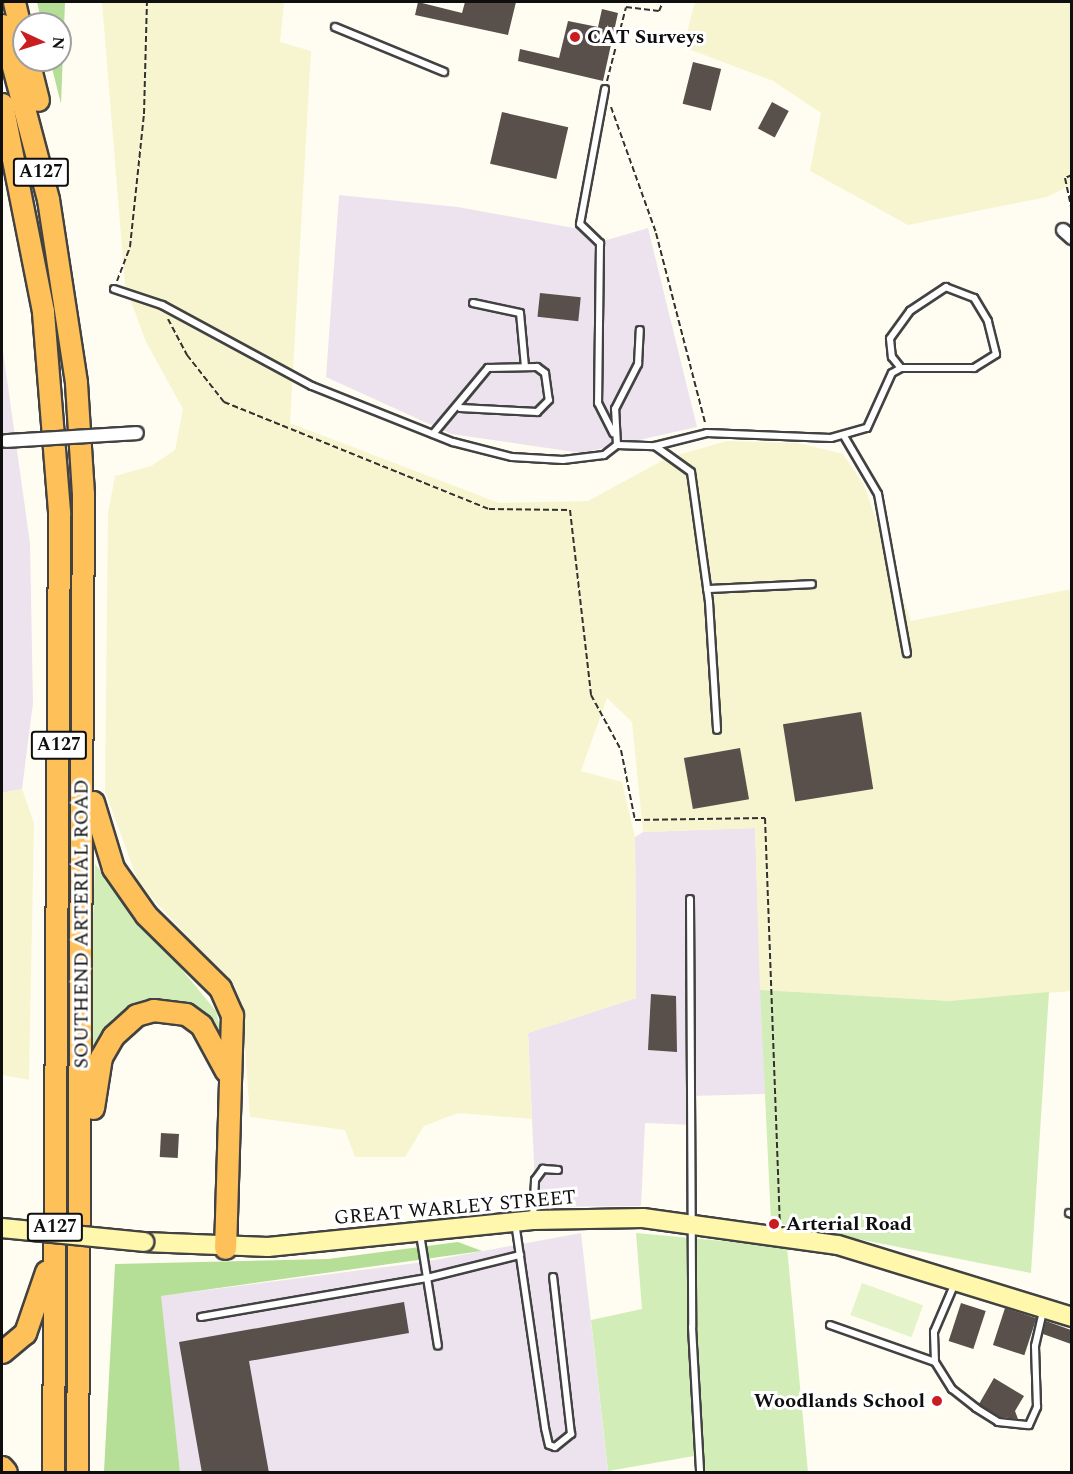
<!DOCTYPE html>
<style>
body{margin:0}
#map{position:relative;width:1073px;height:1474px;overflow:hidden;background:#fffdf1;font-family:Spectral,serif}
div>[style]{position:absolute}
[style*='--x']{left:calc(var(--x)*1px);top:calc(var(--y)*1px);width:calc(var(--w)*1px);rotate:calc(var(--a)*1deg)}
.industrial>*{inset:0;background:#ede3ee}
.farmland>*{inset:0;background:#f7f5cf}
.green>*{inset:0;background:#d2edb8}
.forest>*{inset:0;background:#b5de96}
.pitch>*{inset:0;background:#e4f3ca;transform-origin:0 0}
.building>*{inset:0;background:#59504b;transform-origin:0 0}
.path>*{height:2px;margin-top:-1px;transform-origin:0;background:repeating-linear-gradient(90deg,#313131 0 6px,transparent 0 9px)}
.roads{filter:drop-shadow(2px 0 #424242) drop-shadow(-2px 0 #424242) drop-shadow(0 2px #424242) drop-shadow(0 -2px #424242)}
.service>*{height:6px;margin:-3px;padding:0 3px;transform-origin:3px;border-radius:3px;background:#fff}
.minor>*{height:12px;margin:-6px;padding:0 6px;transform-origin:6px;border-radius:6px;background:#fff}
.secondary>*{height:18px;margin:-9px;padding:0 9px;transform-origin:9px;border-radius:9px;background:#fff8ac}
.trunk>*{height:21px;margin:-10.5px;padding:0 10.5px;transform-origin:10.5px;border-radius:10.5px;background:#fec059}
.bridges{filter:drop-shadow(2px 0 #424242) drop-shadow(-2px 0 #424242) drop-shadow(0 2px #424242) drop-shadow(0 -2px #424242)}
.minor-bridge>*{height:12px;margin:-6px;padding:0 6px;transform-origin:6px;border-radius:6px;background:#fff}
.secondary-bridge>*{height:18px;margin:-9px;padding:0 9px;transform-origin:9px;border-radius:9px;background:#fff8ac}
.dots>*{width:16px;height:16px;translate:-50% -50%;box-sizing:border-box;border:3px solid #fff;border-radius:50%}
span{translate:-50% -50%;white-space:nowrap;text-align:center;line-height:1.15;-webkit-text-stroke:6px #fff;paint-order:stroke}
.shield-label span{padding:2px 4px;background:#fff;border:2px solid;border-radius:4px;-webkit-text-stroke-width:0}
.shield-label{font-size:18px;color:#0f0f0f;font-weight:700}
.poi-label{font-size:20px;color:#0f0f0f;font-weight:700}
.left{translate:0 -50%;text-align:left}
.right{translate:-100% -50%;text-align:right}
.street-label{font-size:20px;color:#0f0f0f}
.frame{position:absolute;inset:0;border:3px solid #0f0f0f;pointer-events:none}
.north{position:absolute;left:12px;top:12px;width:60px;height:60px;box-sizing:border-box;background:#fff;border:2px solid #9f9f9f;border-radius:50%;rotate:94deg;font-size:16px;font-weight:700;line-height:24px;text-align:center;color:#0f0f0f}
.north::after{content:'';display:block;margin:auto;width:21px;height:27px;background:#c91d22;clip-path:polygon(50% 0,100% 100%,50% 72%,0 100%)}
</style>
<div id="map">
<div class="industrial">
<i style="clip-path:polygon(339px 195px,458px 207px,590px 231px,600px 242px,648px 228px,697px 427px,581px 453px,451px 434px,326px 377px)"></i>
<i style="clip-path:polygon(2px 344px,30px 543px,33px 703px,22px 789px,2px 793px)"></i>
<i style="clip-path:polygon(755px 828px,765px 1094px,692px 1096px,694px 1125px,645px 1123px,641px 1206px,536px 1207px,528px 1033px,636px 998px,635px 837px,643px 832px)"></i>
<i style="clip-path:polygon(581px 1233px,608px 1472px,180px 1472px,160px 1296px,424px 1262px)"></i>
</div>
<div class="farmland">
<i style="clip-path:polygon(102px 2px,284px 2px,280px 42px,311px 51px,290px 423px,499px 503px,588px 501px,667px 458px,727px 441px,798px 443px,843px 454px,864px 485px,911px 621px,1071px 589px,1071px 991px,949px 1001px,760px 990px,755px 828px,643px 832px,632px 722px,607px 698px,581px 771px,622px 782px,635px 837px,636px 998px,528px 1033px,532px 1119px,458px 1113px,424px 1126px,405px 1157px,355px 1157px,345px 1130px,250px 1117px,243px 1020px,231px 984px,139px 884px,105px 791px,108px 513px,115px 476px,151px 466px,175px 450px,183px 409px,146px 342px,125px 285px)"></i>
<i style="clip-path:polygon(695px 2px,1071px 2px,1071px 185px,1047px 197px,908px 225px,810px 171px,821px 113px,773px 81px,683px 47px)"></i>
<i style="clip-path:polygon(22px 789px,34px 823px,29px 1080px,2px 1075px,2px 793px)"></i>
</div>
<div class="green">
<i style="clip-path:polygon(95px 864px,216px 1011px,223px 1040px,205px 1016px,187px 1004px,151px 999px,112px 1019px,88px 1058px)"></i>
<i style="clip-path:polygon(760px 990px,949px 1001px,1049px 992px,1031px 1273px,771px 1222px)"></i>
<i style="clip-path:polygon(636px 1233px,787px 1247px,808px 1472px,702px 1472px,700px 1455px,608px 1471px,591px 1320px,642px 1309px)"></i>
</div>
<div class="forest">
<i style="clip-path:polygon(37px 2px,65px 2px,61px 104px,50px 60px,60px 60px,60px 24px,42px 24px)"></i>
<i style="clip-path:polygon(458px 1242px,482px 1251px,161px 1296px,180px 1472px,104px 1472px,115px 1264px,328px 1259px)"></i>
</div>
<div class="pitch">
<i style="left:862px;top:1283px;width:65px;height:34px;rotate:20deg"></i>
</div>
<div class="building">
<i style="clip-path:polygon(418px 2px,462px 13px,465px 2px,516px 2px,508px 35px,415px 15px)"></i>
<i style="clip-path:polygon(602px 9px,618px 13px,603px 81px,518px 61px,520px 49px,559px 58px,568px 21px,598px 27px)"></i>
<i style="left:693px;top:62px;width:29px;height:43px;rotate:14deg"></i>
<i style="left:772px;top:102px;width:19px;height:30px;rotate:28deg"></i>
<i style="left:502px;top:112px;width:68px;height:53px;rotate:13deg"></i>
<i style="left:540px;top:293px;width:41px;height:24px;rotate:6deg"></i>
<i style="left:861px;top:712px;width:78px;height:79px;rotate:81deg"></i>
<i style="left:740px;top:748px;width:52px;height:57px;rotate:80deg"></i>
<i style="clip-path:polygon(651px 994px,676px 996px,677px 1052px,648px 1050px)"></i>
<i style="left:161px;top:1133px;width:18px;height:24px;rotate:3deg"></i>
<i style="clip-path:polygon(404px 1302px,409px 1333px,249px 1361px,269px 1473px,202px 1473px,179px 1342px)"></i>
<i style="left:961px;top:1303px;width:26px;height:40px;rotate:18deg"></i>
<i style="left:1005px;top:1308px;width:33px;height:39px;rotate:18deg"></i>
<i style="clip-path:polygon(1046px 1321px,1071px 1330px,1071px 1344px,1043px 1334px)"></i>
<i style="clip-path:polygon(994px 1378px,1024px 1396px,1015px 1411px,1018px 1419px,1000px 1417px,979px 1404px)"></i>
</div>
<div class="path">
<i style="--x:607;--y:81;--w:76;--a:-75.6"></i>
<i style="--x:626;--y:7;--w:33;--a:7"></i>
<i style="--x:659;--y:11;--w:10;--a:-66"></i>
<i style="--x:611;--y:107;--w:134;--a:70.3"></i>
<i style="--x:656;--y:233;--w:196;--a:75.5"></i>
<i style="--x:1072;--y:175;--w:8;--a:157"></i>
<i style="--x:1065;--y:178;--w:33;--a:78"></i>
<i style="--x:117;--y:281;--w:36;--a:-69"></i>
<i style="--x:130;--y:247;--w:134;--a:-84"></i>
<i style="--x:144;--y:114;--w:112;--a:-88.5"></i>
<i style="--x:168;--y:319;--w:41;--a:62.2"></i>
<i style="--x:187;--y:355;--w:60;--a:51.8"></i>
<i style="--x:224;--y:402;--w:286;--a:22"></i>
<i style="--x:489;--y:509;--w:81;--a:0.7"></i>
<i style="--x:570;--y:510;--w:186;--a:83.5"></i>
<i style="--x:591;--y:695;--w:63;--a:61.4"></i>
<i style="--x:621;--y:750;--w:71;--a:78.7"></i>
<i style="--x:635;--y:820;--w:130;--a:-0.9"></i>
<i style="--x:765;--y:818;--w:404;--a:87.9"></i>
</div>
<div class="roads">
<div class="service">
<i style="--x:335;--y:27;--w:118;--a:22.4"></i>
<i style="--x:605;--y:89;--w:137;--a:100.5"></i>
<i style="--x:580;--y:224;--w:28;--a:44"></i>
<i style="--x:600;--y:243;--w:160;--a:90.7"></i>
<i style="--x:598;--y:403;--w:34;--a:63"></i>
<i style="--x:114;--y:289;--w:51;--a:18.4"></i>
<i style="--x:162;--y:305;--w:170;--a:28.4"></i>
<i style="--x:312;--y:386;--w:152;--a:21.7"></i>
<i style="--x:453;--y:442;--w:61;--a:14.3"></i>
<i style="--x:512;--y:457;--w:51;--a:3.4"></i>
<i style="--x:563;--y:460;--w:41;--a:-7"></i>
<i style="--x:604;--y:455;--w:16;--a:-38"></i>
<i style="--x:617;--y:445;--w:36;--a:-93"></i>
<i style="--x:615;--y:409;--w:51;--a:-62.9"></i>
<i style="--x:638;--y:364;--w:34;--a:-87"></i>
<i style="--x:473;--y:303;--w:48;--a:12"></i>
<i style="--x:520;--y:313;--w:54;--a:84.7"></i>
<i style="--x:433;--y:434;--w:86;--a:-50.2"></i>
<i style="--x:488;--y:368;--w:49;--a:-1.2"></i>
<i style="--x:537;--y:367;--w:10;--a:37"></i>
<i style="--x:545;--y:373;--w:27;--a:82"></i>
<i style="--x:549;--y:400;--w:17;--a:135"></i>
<i style="--x:537;--y:412;--w:77;--a:-177"></i>
<i style="--x:844;--y:436;--w:67;--a:59.6"></i>
<i style="--x:878;--y:494;--w:162;--a:79.7"></i>
<i style="--x:617;--y:445;--w:38;--a:2"></i>
<i style="--x:655;--y:446;--w:44;--a:35.8"></i>
<i style="--x:691;--y:472;--w:131;--a:82.1"></i>
<i style="--x:709;--y:602;--w:128;--a:86.4"></i>
<i style="--x:655;--y:446;--w:54;--a:-14"></i>
<i style="--x:707;--y:433;--w:124;--a:2.3"></i>
<i style="--x:831;--y:438;--w:37;--a:-16"></i>
<i style="--x:867;--y:428;--w:60;--a:-65.6"></i>
<i style="--x:892;--y:373;--w:10;--a:-29"></i>
<i style="--x:901;--y:368;--w:73;--a:0"></i>
<i style="--x:974;--y:368;--w:26;--a:-32"></i>
<i style="--x:996;--y:354;--w:34;--a:-104"></i>
<i style="--x:988;--y:321;--w:27;--a:-121"></i>
<i style="--x:974;--y:298;--w:30;--a:-159"></i>
<i style="--x:946;--y:287;--w:43;--a:146.3"></i>
<i style="--x:910;--y:311;--w:34;--a:126"></i>
<i style="--x:890;--y:339;--w:18;--a:84"></i>
<i style="--x:892;--y:357;--w:14;--a:51"></i>
<i style="--x:707;--y:589;--w:105;--a:-2.7"></i>
<i style="--x:690;--y:899;--w:428;--a:89.7"></i>
<i style="--x:692;--y:1327;--w:145;--a:86.8"></i>
<i style="--x:1069;--y:1213;--w:3;--a:18"></i>
<i style="--x:533;--y:1219;--w:39;--a:-87"></i>
<i style="--x:535;--y:1180;--w:14;--a:-54"></i>
<i style="--x:543;--y:1169;--w:15;--a:4"></i>
<i style="--x:515;--y:1222;--w:208;--a:81.7"></i>
<i style="--x:545;--y:1428;--w:17;--a:77"></i>
<i style="--x:549;--y:1445;--w:6;--a:18"></i>
<i style="--x:555;--y:1447;--w:21;--a:-39"></i>
<i style="--x:571;--y:1434;--w:158;--a:-96.5"></i>
<i style="--x:420;--y:1234;--w:113;--a:80.9"></i>
<i style="--x:201;--y:1317;--w:229;--a:-9.8"></i>
<i style="--x:427;--y:1278;--w:96;--a:-13.9"></i>
<i style="--x:830;--y:1325;--w:111;--a:19.4"></i>
<i style="--x:935;--y:1362;--w:30;--a:-92"></i>
<i style="--x:934;--y:1332;--w:53;--a:-66.8"></i>
<i style="--x:935;--y:1362;--w:32;--a:58"></i>
<i style="--x:952;--y:1389;--w:31;--a:38"></i>
<i style="--x:976;--y:1408;--w:26;--a:32"></i>
<i style="--x:998;--y:1422;--w:31;--a:6"></i>
<i style="--x:1029;--y:1425;--w:20;--a:-66"></i>
<i style="--x:1037;--y:1407;--w:61;--a:-91.9"></i>
<i style="--x:1035;--y:1346;--w:37;--a:-77"></i>
</div>
<div class="minor">
<i style="--x:1063;--y:230;--w:12;--a:42"></i>
</div>
<div class="secondary">
<i style="--x:144;--y:1242;--w:124;--a:2.3"></i>
<i style="--x:268;--y:1247;--w:266;--a:-5.8"></i>
<i style="--x:533;--y:1220;--w:110;--a:-1"></i>
<i style="--x:643;--y:1218;--w:197;--a:7.9"></i>
<i style="--x:838;--y:1245;--w:245;--a:17.1"></i>
</div>
<div class="trunk">
<i style="--x:14;--y:2;--w:43;--a:76.6"></i>
<i style="--x:2;--y:25;--w:180;--a:75.2"></i>
<i style="--x:48;--y:199;--w:186;--a:81.3"></i>
<i style="--x:76;--y:383;--w:112;--a:86.4"></i>
<i style="--x:83;--y:495;--w:977;--a:90.35"></i>
<i style="--x:28;--y:60;--w:41;--a:76"></i>
<i style="--x:2;--y:104;--w:212;--a:78.8"></i>
<i style="--x:43;--y:312;--w:201;--a:85.4"></i>
<i style="--x:59;--y:512;--w:960;--a:90.36"></i>
<i style="--x:93;--y:802;--w:69;--a:73.1"></i>
<i style="--x:113;--y:868;--w:57;--a:54.9"></i>
<i style="--x:146;--y:915;--w:104;--a:44.6"></i>
<i style="--x:220;--y:988;--w:30;--a:66"></i>
<i style="--x:232;--y:1015;--w:233;--a:91.7"></i>
<i style="--x:93;--y:1108;--w:52;--a:-81.1"></i>
<i style="--x:101;--y:1057;--w:24;--a:-60"></i>
<i style="--x:113;--y:1036;--w:31;--a:-42"></i>
<i style="--x:136;--y:1015;--w:18;--a:-16"></i>
<i style="--x:153;--y:1010;--w:33;--a:7"></i>
<i style="--x:186;--y:1014;--w:19;--a:36"></i>
<i style="--x:201;--y:1025;--w:52;--a:61.5"></i>
<i style="--x:2;--y:1352;--w:30;--a:-40"></i>
<i style="--x:25;--y:1333;--w:65;--a:-71"></i>
<i style="--x:2;--y:1467;--w:6;--a:51"></i>
</div>
</div>
<div class="bridges">
<div class="minor-bridge">
<i style="--x:6;--y:441;--w:131;--a:-3.5"></i>
</div>
<div class="secondary-bridge">
<i style="--x:2;--y:1228;--w:143;--a:5.6"></i>
</div>
</div>
<div class="dots">
<i style="left:575px;top:37px;background:#c91d22"></i>
<i style="left:774px;top:1224px;background:#c91d22"></i>
<i style="left:937px;top:1401px;background:#c91d22"></i>
</div>
<div class="shield-label">
<span style="left:41px;top:172px">A127</span>
<span style="left:59px;top:745px">A127</span>
<span style="left:55px;top:1227px">A127</span>
</div>
<div class="poi-label">
<span class="left" style="left:587px;top:37px">CAT Surveys</span>
<span class="left" style="left:786px;top:1224px">Arterial Road</span>
<span class="right" style="left:925px;top:1401px">Woodlands School</span>
</div>
<div class="street-label">
<span style="left:82px;top:924px;rotate:-90deg">SOUTHEND ARTERIAL ROAD</span>
<span style="left:455px;top:1208px;rotate:-5deg">GREAT WARLEY STREET</span>
</div>
<div class="frame"></div>
<div class="north">N</div>
</div>
